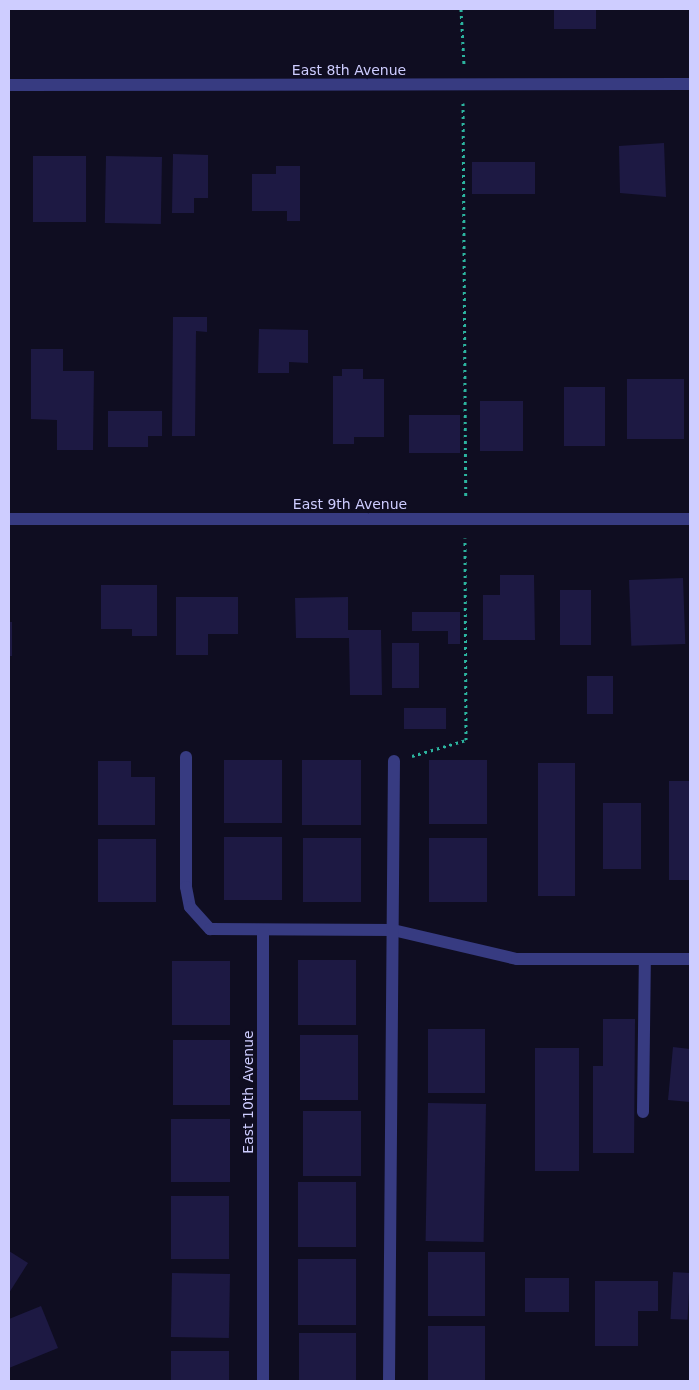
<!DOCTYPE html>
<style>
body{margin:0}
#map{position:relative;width:699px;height:1390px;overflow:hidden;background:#0f0d21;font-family:"DejaVu Sans",sans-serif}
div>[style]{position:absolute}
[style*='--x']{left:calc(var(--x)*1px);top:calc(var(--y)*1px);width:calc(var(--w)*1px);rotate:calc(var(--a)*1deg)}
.building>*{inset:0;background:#1d1943;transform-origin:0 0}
.path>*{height:3px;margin-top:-1.5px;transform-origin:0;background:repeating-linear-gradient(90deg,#2cb49f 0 2.5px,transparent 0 6.5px)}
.service>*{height:12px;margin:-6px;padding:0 6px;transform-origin:6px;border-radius:6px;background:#373b81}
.minor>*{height:12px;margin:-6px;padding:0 6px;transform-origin:6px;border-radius:6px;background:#373b81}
span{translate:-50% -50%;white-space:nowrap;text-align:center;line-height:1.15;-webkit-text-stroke:4px #0f0d21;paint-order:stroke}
.street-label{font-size:14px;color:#cecdff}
.frame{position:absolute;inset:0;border:10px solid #cecdff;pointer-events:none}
</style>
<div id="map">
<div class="building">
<i style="left:554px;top:9px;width:42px;height:20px"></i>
<i style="clip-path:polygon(664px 143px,666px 197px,620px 193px,619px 146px)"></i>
<i style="clip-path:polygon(173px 154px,208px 155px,208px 198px,194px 198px,194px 213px,172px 213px)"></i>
<i style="left:33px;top:156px;width:53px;height:66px"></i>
<i style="left:106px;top:156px;width:56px;height:67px;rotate:1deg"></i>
<i style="left:472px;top:162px;width:63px;height:32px"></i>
<i style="clip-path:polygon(276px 166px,300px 166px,300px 221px,287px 221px,287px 211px,252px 211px,252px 174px,276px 174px)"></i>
<i style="clip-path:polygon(173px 317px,207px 317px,207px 332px,196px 331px,195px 436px,172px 436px)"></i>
<i style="clip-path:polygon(259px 329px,308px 330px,308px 363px,289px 362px,289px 373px,258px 373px)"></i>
<i style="clip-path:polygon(31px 349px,63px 349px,63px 371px,94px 371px,93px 450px,57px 450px,57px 420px,31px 419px)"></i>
<i style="clip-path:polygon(342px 369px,363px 369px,363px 379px,384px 379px,384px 437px,354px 437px,354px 444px,333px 444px,333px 376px,342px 376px)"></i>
<i style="left:627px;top:379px;width:57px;height:60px"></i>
<i style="left:564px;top:387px;width:41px;height:59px"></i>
<i style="left:480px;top:401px;width:43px;height:50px"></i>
<i style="clip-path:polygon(108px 411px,162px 411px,162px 436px,148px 436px,148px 447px,108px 447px)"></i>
<i style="left:409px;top:415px;width:51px;height:38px"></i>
<i style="clip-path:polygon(500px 575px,534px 575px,535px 640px,483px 640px,483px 595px,500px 595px)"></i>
<i style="left:683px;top:578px;width:66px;height:54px;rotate:88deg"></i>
<i style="clip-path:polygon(101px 585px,157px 585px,157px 636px,132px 636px,132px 629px,101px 629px)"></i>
<i style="left:560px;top:590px;width:31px;height:55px"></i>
<i style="clip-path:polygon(176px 597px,238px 597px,238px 634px,208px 634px,208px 655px,176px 655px)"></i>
<i style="clip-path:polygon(348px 597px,348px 630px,381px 630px,382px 695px,350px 695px,349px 638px,296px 638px,295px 598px)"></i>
<i style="clip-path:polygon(412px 612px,460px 612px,460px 644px,448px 644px,448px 631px,412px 631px)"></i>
<i style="left:9px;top:622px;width:3px;height:34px"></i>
<i style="left:392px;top:643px;width:27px;height:45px"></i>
<i style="left:587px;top:676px;width:26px;height:38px"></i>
<i style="left:404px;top:708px;width:42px;height:21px"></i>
<i style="left:224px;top:760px;width:58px;height:63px"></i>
<i style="left:302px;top:760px;width:59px;height:65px"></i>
<i style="left:429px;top:760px;width:58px;height:64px"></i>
<i style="clip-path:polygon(98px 761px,131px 761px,131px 777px,155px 777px,155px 825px,98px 825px)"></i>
<i style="left:538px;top:763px;width:37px;height:133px"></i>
<i style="left:669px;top:781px;width:21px;height:99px"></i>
<i style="left:603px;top:803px;width:38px;height:66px"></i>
<i style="left:224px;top:837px;width:58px;height:63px"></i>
<i style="left:303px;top:838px;width:58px;height:64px"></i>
<i style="left:429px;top:838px;width:58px;height:64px"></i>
<i style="left:98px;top:839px;width:58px;height:63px"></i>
<i style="left:298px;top:960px;width:58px;height:65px"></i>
<i style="left:172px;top:961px;width:58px;height:64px"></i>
<i style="clip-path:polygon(603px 1019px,635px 1019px,634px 1153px,593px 1153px,593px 1066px,603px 1066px)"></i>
<i style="left:428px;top:1029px;width:57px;height:64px"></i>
<i style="left:300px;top:1035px;width:58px;height:65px"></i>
<i style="left:173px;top:1040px;width:57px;height:65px"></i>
<i style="clip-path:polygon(673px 1047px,690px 1049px,690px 1102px,668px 1100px)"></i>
<i style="left:535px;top:1048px;width:44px;height:123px"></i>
<i style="left:428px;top:1103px;width:58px;height:138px;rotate:1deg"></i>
<i style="left:303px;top:1111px;width:58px;height:65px"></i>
<i style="left:171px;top:1119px;width:59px;height:63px"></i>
<i style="left:298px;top:1182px;width:58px;height:65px"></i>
<i style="left:171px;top:1196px;width:58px;height:63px"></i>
<i style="clip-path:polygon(9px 1251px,28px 1263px,9px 1293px)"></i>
<i style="left:428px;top:1252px;width:57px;height:64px"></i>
<i style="left:298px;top:1259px;width:58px;height:66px"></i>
<i style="left:673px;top:1272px;width:17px;height:47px;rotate:3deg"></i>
<i style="left:172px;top:1273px;width:58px;height:64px;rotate:1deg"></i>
<i style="left:525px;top:1278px;width:44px;height:34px"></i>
<i style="clip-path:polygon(595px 1281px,658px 1281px,658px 1311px,638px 1311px,638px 1346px,595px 1346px)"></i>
<i style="clip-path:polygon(41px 1306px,58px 1348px,9px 1368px,9px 1319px)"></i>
<i style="left:428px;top:1326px;width:57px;height:55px"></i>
<i style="left:299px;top:1333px;width:57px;height:48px"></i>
<i style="left:171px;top:1351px;width:58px;height:30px"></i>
</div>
<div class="path">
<i style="--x:461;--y:9;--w:55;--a:86.9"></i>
<i style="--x:463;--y:103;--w:396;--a:89.6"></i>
<i style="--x:412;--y:756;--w:56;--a:-16.5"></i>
<i style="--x:466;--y:740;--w:202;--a:-90.3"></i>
</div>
<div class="service">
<i style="--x:643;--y:1112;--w:153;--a:-89.3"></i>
</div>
<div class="minor">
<i style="--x:9;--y:85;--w:681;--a:-0.08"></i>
<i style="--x:9;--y:519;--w:681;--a:0"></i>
<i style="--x:186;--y:757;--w:130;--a:90"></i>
<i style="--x:186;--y:887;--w:20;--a:79"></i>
<i style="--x:190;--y:907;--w:30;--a:48"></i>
<i style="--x:210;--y:929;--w:183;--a:0.3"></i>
<i style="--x:393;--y:930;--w:127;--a:13.2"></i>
<i style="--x:517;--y:959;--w:173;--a:0"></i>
<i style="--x:263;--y:932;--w:449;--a:90"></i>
<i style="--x:389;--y:1381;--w:620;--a:-89.54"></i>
</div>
<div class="street-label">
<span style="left:349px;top:70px">East 8th Avenue</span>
<span style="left:350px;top:504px">East 9th Avenue</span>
<span style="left:248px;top:1092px;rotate:-90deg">East 10th Avenue</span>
</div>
<div class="frame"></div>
</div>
